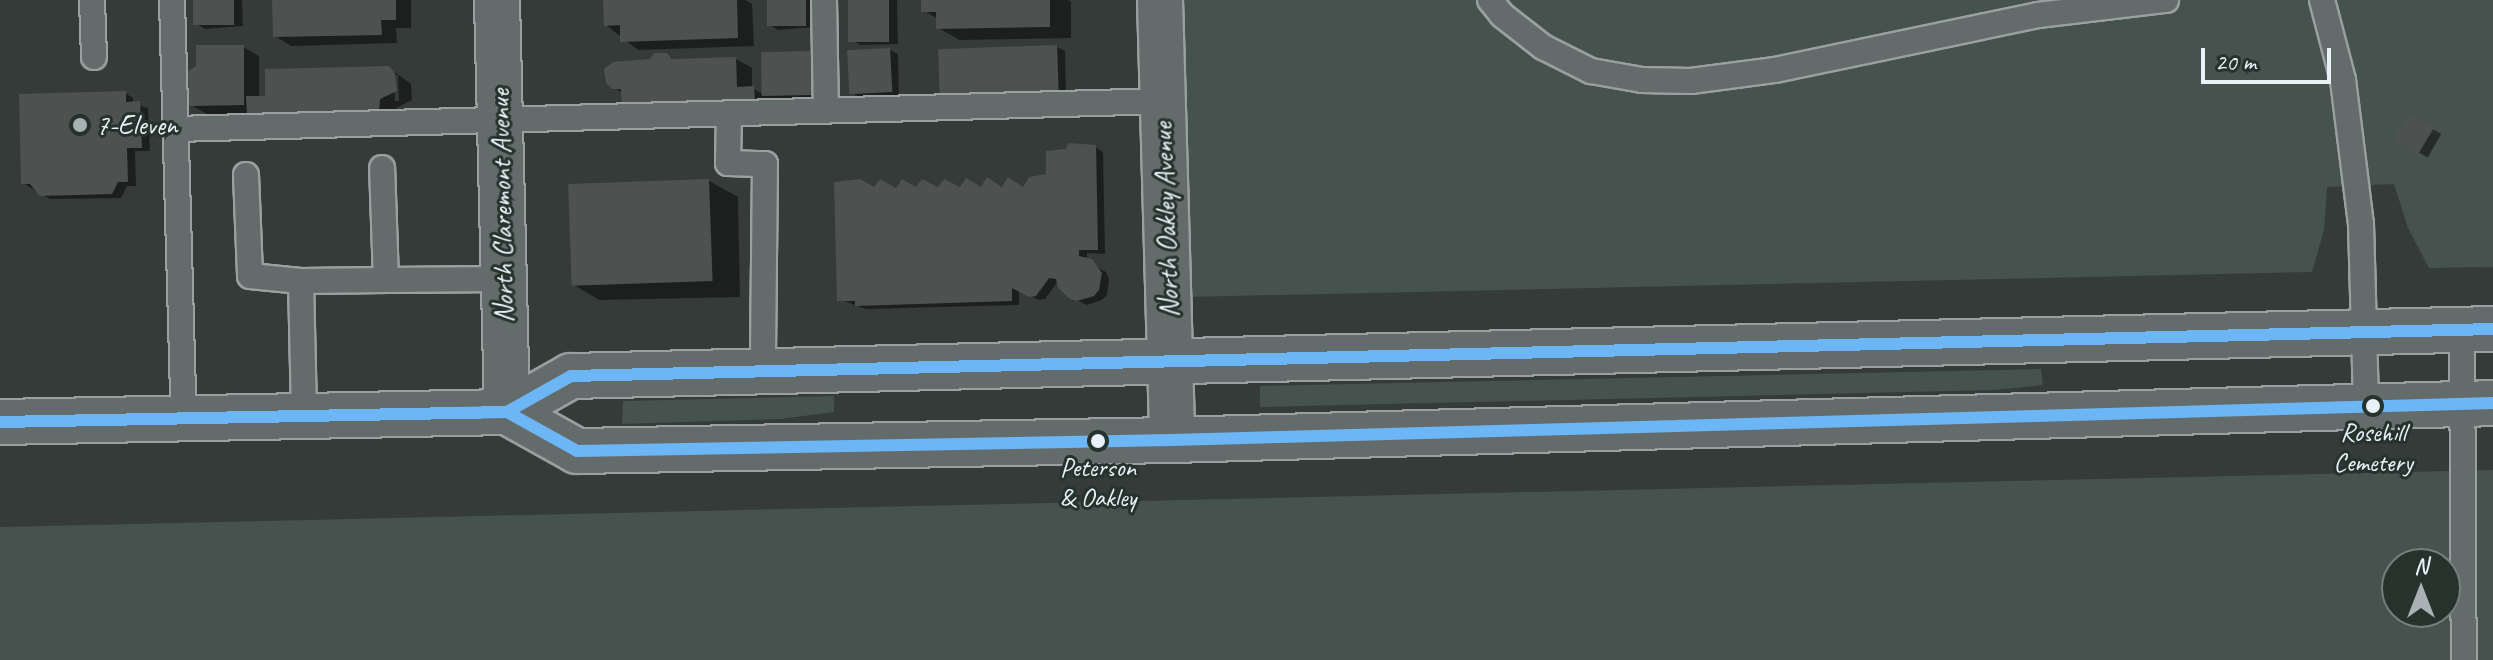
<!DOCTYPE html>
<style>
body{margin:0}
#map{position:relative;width:2493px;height:660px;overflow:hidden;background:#353b38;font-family:Caveat,sans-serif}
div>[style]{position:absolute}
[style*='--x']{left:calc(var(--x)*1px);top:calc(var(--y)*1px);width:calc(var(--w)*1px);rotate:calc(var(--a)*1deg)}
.green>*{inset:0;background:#46524e}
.shadow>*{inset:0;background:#0007;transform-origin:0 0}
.building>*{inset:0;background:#4d5250;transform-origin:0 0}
.roads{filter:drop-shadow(2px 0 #9a9f9f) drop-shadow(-2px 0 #9a9f9f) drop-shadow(0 2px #9a9f9f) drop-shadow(0 -2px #9a9f9f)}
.service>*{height:24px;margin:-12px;padding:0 12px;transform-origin:12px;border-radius:12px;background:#646b6b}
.minor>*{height:44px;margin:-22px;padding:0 22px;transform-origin:22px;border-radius:22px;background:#646b6b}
.primary>*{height:44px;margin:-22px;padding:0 22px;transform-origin:22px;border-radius:22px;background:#646b6b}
.bus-1>*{height:12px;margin:-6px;padding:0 6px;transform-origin:6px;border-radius:6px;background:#6db6f5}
.dots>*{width:22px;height:22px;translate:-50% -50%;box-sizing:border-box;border:4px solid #26332d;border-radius:50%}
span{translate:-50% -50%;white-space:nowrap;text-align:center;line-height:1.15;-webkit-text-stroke:6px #26332d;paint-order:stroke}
.bus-label{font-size:26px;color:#e8f1f8}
.poi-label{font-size:28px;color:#e8f1f8}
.left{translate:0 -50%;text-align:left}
.street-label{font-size:28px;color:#e8f1f8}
.north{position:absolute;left:2381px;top:548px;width:80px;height:80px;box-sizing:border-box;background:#26332d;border:2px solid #747f7e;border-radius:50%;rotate:0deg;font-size:22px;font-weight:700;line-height:32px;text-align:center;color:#e8f1f8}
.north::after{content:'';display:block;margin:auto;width:28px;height:36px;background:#a9b1b5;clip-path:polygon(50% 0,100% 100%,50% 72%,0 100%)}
.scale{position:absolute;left:2201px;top:48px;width:130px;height:36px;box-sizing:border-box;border:4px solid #e8f1f8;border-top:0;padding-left:10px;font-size:24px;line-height:28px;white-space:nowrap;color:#e8f1f8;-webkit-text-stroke:6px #26332d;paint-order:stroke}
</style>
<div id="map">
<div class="green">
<i style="clip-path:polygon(1182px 0,2493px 0,2493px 267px,2429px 268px,2408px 228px,2394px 184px,2327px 187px,2324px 230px,2312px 272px,1187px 297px)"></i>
<i style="clip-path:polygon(2041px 369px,2043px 385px,1995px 390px,1260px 407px,1260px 386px)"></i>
<i style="clip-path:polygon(834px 396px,834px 412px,781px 419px,622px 424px,623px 401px)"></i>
<i style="clip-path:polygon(evenodd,2493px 470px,2493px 660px,0 660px,0 527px,2493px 470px,2397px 564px,2445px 564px,2445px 612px,2397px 612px,2397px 564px)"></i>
</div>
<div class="shadow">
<i style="clip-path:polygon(196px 0,242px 0,243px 26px,205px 29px,197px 24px)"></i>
<i style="clip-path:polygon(274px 0,411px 0,411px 28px,396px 28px,397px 43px,291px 46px,275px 36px)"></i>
<i style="clip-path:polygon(605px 0,745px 0,752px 4px,754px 46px,638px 50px,606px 25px)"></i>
<i style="clip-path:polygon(769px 0,813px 0,815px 27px,778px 30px,770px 25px)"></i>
<i style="clip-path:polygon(851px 0,897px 0,898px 44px,861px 45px,853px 41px)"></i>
<i style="clip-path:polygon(923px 0,1068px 0,1071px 2px,1071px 38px,960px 40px,938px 28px,938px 19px,923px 10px)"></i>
<i style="clip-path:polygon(evenodd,243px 47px,259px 56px,259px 98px,389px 68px,411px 84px,412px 100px,396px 108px,395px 120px,207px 114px,191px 105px,243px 47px,394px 75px,398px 75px,399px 101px,395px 101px,394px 75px)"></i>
<i style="clip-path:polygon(1057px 47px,1065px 51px,1066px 99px,951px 104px)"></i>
<i style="clip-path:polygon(890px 50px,898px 54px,899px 96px,859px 97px,851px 92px)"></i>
<i style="clip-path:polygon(763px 54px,821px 98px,770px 98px,771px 111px,623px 93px,613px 87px,651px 61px,667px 55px,676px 61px,736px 59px,752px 68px,752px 88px,763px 94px)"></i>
<i style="clip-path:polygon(125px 93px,133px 98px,133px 104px,148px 108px,150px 151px,135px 151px,136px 186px,127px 186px,121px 198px,50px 199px,23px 183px)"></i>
<i style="left:2410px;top:116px;width:36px;height:27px;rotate:30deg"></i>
<i style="clip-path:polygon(1095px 147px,1103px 152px,1105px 254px,1087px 253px,1087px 262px,1106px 272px,1109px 279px,1107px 295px,1102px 300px,1087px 305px,1074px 299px,1059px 280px,1045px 299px,1039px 300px,1019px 290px,1019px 305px,866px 309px,839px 299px,875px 190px,1025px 189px)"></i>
<i style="clip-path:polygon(709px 181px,738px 197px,740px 297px,599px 300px,571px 283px)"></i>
</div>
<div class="building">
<i style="left:193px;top:0;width:41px;height:25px"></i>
<i style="clip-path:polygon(272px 0,396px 0,396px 20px,381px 20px,382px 35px,273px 37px)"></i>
<i style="clip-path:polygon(603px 0,737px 0,738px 38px,620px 42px,620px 25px,604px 26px)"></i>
<i style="left:767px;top:0;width:39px;height:26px"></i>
<i style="left:848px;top:0;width:41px;height:42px"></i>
<i style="clip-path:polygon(921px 0,1050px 0,1050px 27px,936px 29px,936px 12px,921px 12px)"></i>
<i style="clip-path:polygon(196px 45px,244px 45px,244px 105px,189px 106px,188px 71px,196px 66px)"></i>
<i style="left:1057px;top:45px;width:51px;height:119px;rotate:88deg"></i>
<i style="left:890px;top:48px;width:44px;height:43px;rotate:87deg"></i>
<i style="left:813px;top:51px;width:44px;height:52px;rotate:89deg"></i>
<i style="clip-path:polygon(654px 53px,667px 53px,672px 59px,736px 57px,737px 87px,754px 86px,755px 103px,622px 107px,621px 89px,612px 89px,606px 83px,604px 69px,613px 62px,650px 59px)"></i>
<i style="clip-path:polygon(389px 66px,395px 73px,397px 91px,380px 99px,379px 112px,247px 115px,246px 96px,265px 96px,265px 69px)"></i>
<i style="clip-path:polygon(126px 91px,126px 102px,140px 101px,142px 148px,127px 148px,128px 182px,118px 182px,112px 194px,40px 196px,30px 184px,21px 184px,19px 94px)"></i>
<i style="left:2409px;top:113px;width:29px;height:31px;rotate:31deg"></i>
<i style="clip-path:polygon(1068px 143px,1096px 145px,1098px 250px,1079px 250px,1079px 256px,1092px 259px,1102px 273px,1099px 290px,1094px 296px,1077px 301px,1070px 299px,1058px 288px,1056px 279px,1049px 278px,1036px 296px,1029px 297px,1012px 288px,1012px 301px,855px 306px,855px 301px,837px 301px,834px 182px,860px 179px,874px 187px,880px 179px,896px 188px,902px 179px,916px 187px,922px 179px,938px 187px,944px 179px,960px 187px,966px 178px,981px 187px,987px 177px,1002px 187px,1008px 177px,1023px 187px,1029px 177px,1046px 174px,1046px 151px,1066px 149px)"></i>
<i style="left:709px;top:179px;width:102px;height:141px;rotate:88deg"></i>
</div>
<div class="roads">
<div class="service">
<i style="--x:92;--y:0;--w:57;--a:88"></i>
<i style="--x:172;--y:0;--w:418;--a:88.4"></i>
<i style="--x:824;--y:0;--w:111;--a:89"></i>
<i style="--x:1490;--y:0;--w:19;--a:51"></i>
<i style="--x:1502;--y:15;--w:52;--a:38"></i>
<i style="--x:1543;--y:47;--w:54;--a:26.6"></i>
<i style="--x:1591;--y:71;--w:52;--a:10"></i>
<i style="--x:1642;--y:80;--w:49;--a:1.2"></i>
<i style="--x:1691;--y:81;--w:85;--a:-7.5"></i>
<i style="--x:1775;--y:70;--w:269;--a:-11.8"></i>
<i style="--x:2038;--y:15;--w:129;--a:-6.7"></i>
<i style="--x:2322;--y:0;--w:83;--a:75.3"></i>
<i style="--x:2343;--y:80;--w:145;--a:82.9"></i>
<i style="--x:2361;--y:224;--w:181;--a:88.4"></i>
<i style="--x:729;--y:114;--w:49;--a:91.2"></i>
<i style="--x:728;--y:163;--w:37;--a:2"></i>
<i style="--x:765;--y:164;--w:208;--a:90.6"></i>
<i style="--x:176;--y:129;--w:987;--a:-1.62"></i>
<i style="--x:246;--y:175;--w:101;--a:87.7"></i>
<i style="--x:250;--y:276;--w:51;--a:5.6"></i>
<i style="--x:301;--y:281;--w:134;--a:88.7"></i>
<i style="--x:386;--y:280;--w:118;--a:-0.5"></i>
<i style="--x:301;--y:281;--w:85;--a:-0.7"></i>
<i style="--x:386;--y:280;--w:112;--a:-92"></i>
<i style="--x:2462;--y:330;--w:330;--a:89.7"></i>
</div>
<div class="minor">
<i style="--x:497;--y:0;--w:412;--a:88.6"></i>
<i style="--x:1160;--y:0;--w:440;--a:88.4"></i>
</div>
<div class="primary">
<i style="--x:507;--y:412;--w:80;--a:29.1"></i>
<i style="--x:577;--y:451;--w:595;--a:-1.06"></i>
<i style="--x:1172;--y:440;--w:1322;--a:-1.6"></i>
<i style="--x:0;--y:422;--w:507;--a:-1.13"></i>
<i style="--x:507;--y:412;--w:73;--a:-29.4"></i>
<i style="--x:571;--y:376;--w:1923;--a:-1.4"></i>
</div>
</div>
<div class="bus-1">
<i style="--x:456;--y:413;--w:51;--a:-1.1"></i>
<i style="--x:507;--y:412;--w:73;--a:-29.4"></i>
<i style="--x:571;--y:376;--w:1923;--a:-1.4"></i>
<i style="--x:0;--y:422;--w:507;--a:-1.13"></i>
<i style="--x:507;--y:412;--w:80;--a:29.1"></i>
<i style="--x:577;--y:451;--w:595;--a:-1.06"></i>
<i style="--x:1172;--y:440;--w:1322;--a:-1.6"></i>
</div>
<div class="dots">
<i style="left:80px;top:125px;background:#a9b1b5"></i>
<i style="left:2373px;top:406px;background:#e8f1f8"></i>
<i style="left:1098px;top:441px;background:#e8f1f8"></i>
</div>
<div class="bus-label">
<span style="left:2373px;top:448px">Rosehill<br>Cemetery</span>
<span style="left:1098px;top:483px">Peterson<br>&amp; Oakley</span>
</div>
<div class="poi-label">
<span class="left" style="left:96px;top:125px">7-Eleven</span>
</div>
<div class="street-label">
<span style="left:502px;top:206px;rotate:-91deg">North Claremont Avenue</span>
<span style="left:1166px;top:220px;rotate:-92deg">North Oakley Avenue</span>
</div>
<div class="north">N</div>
<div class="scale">20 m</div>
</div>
